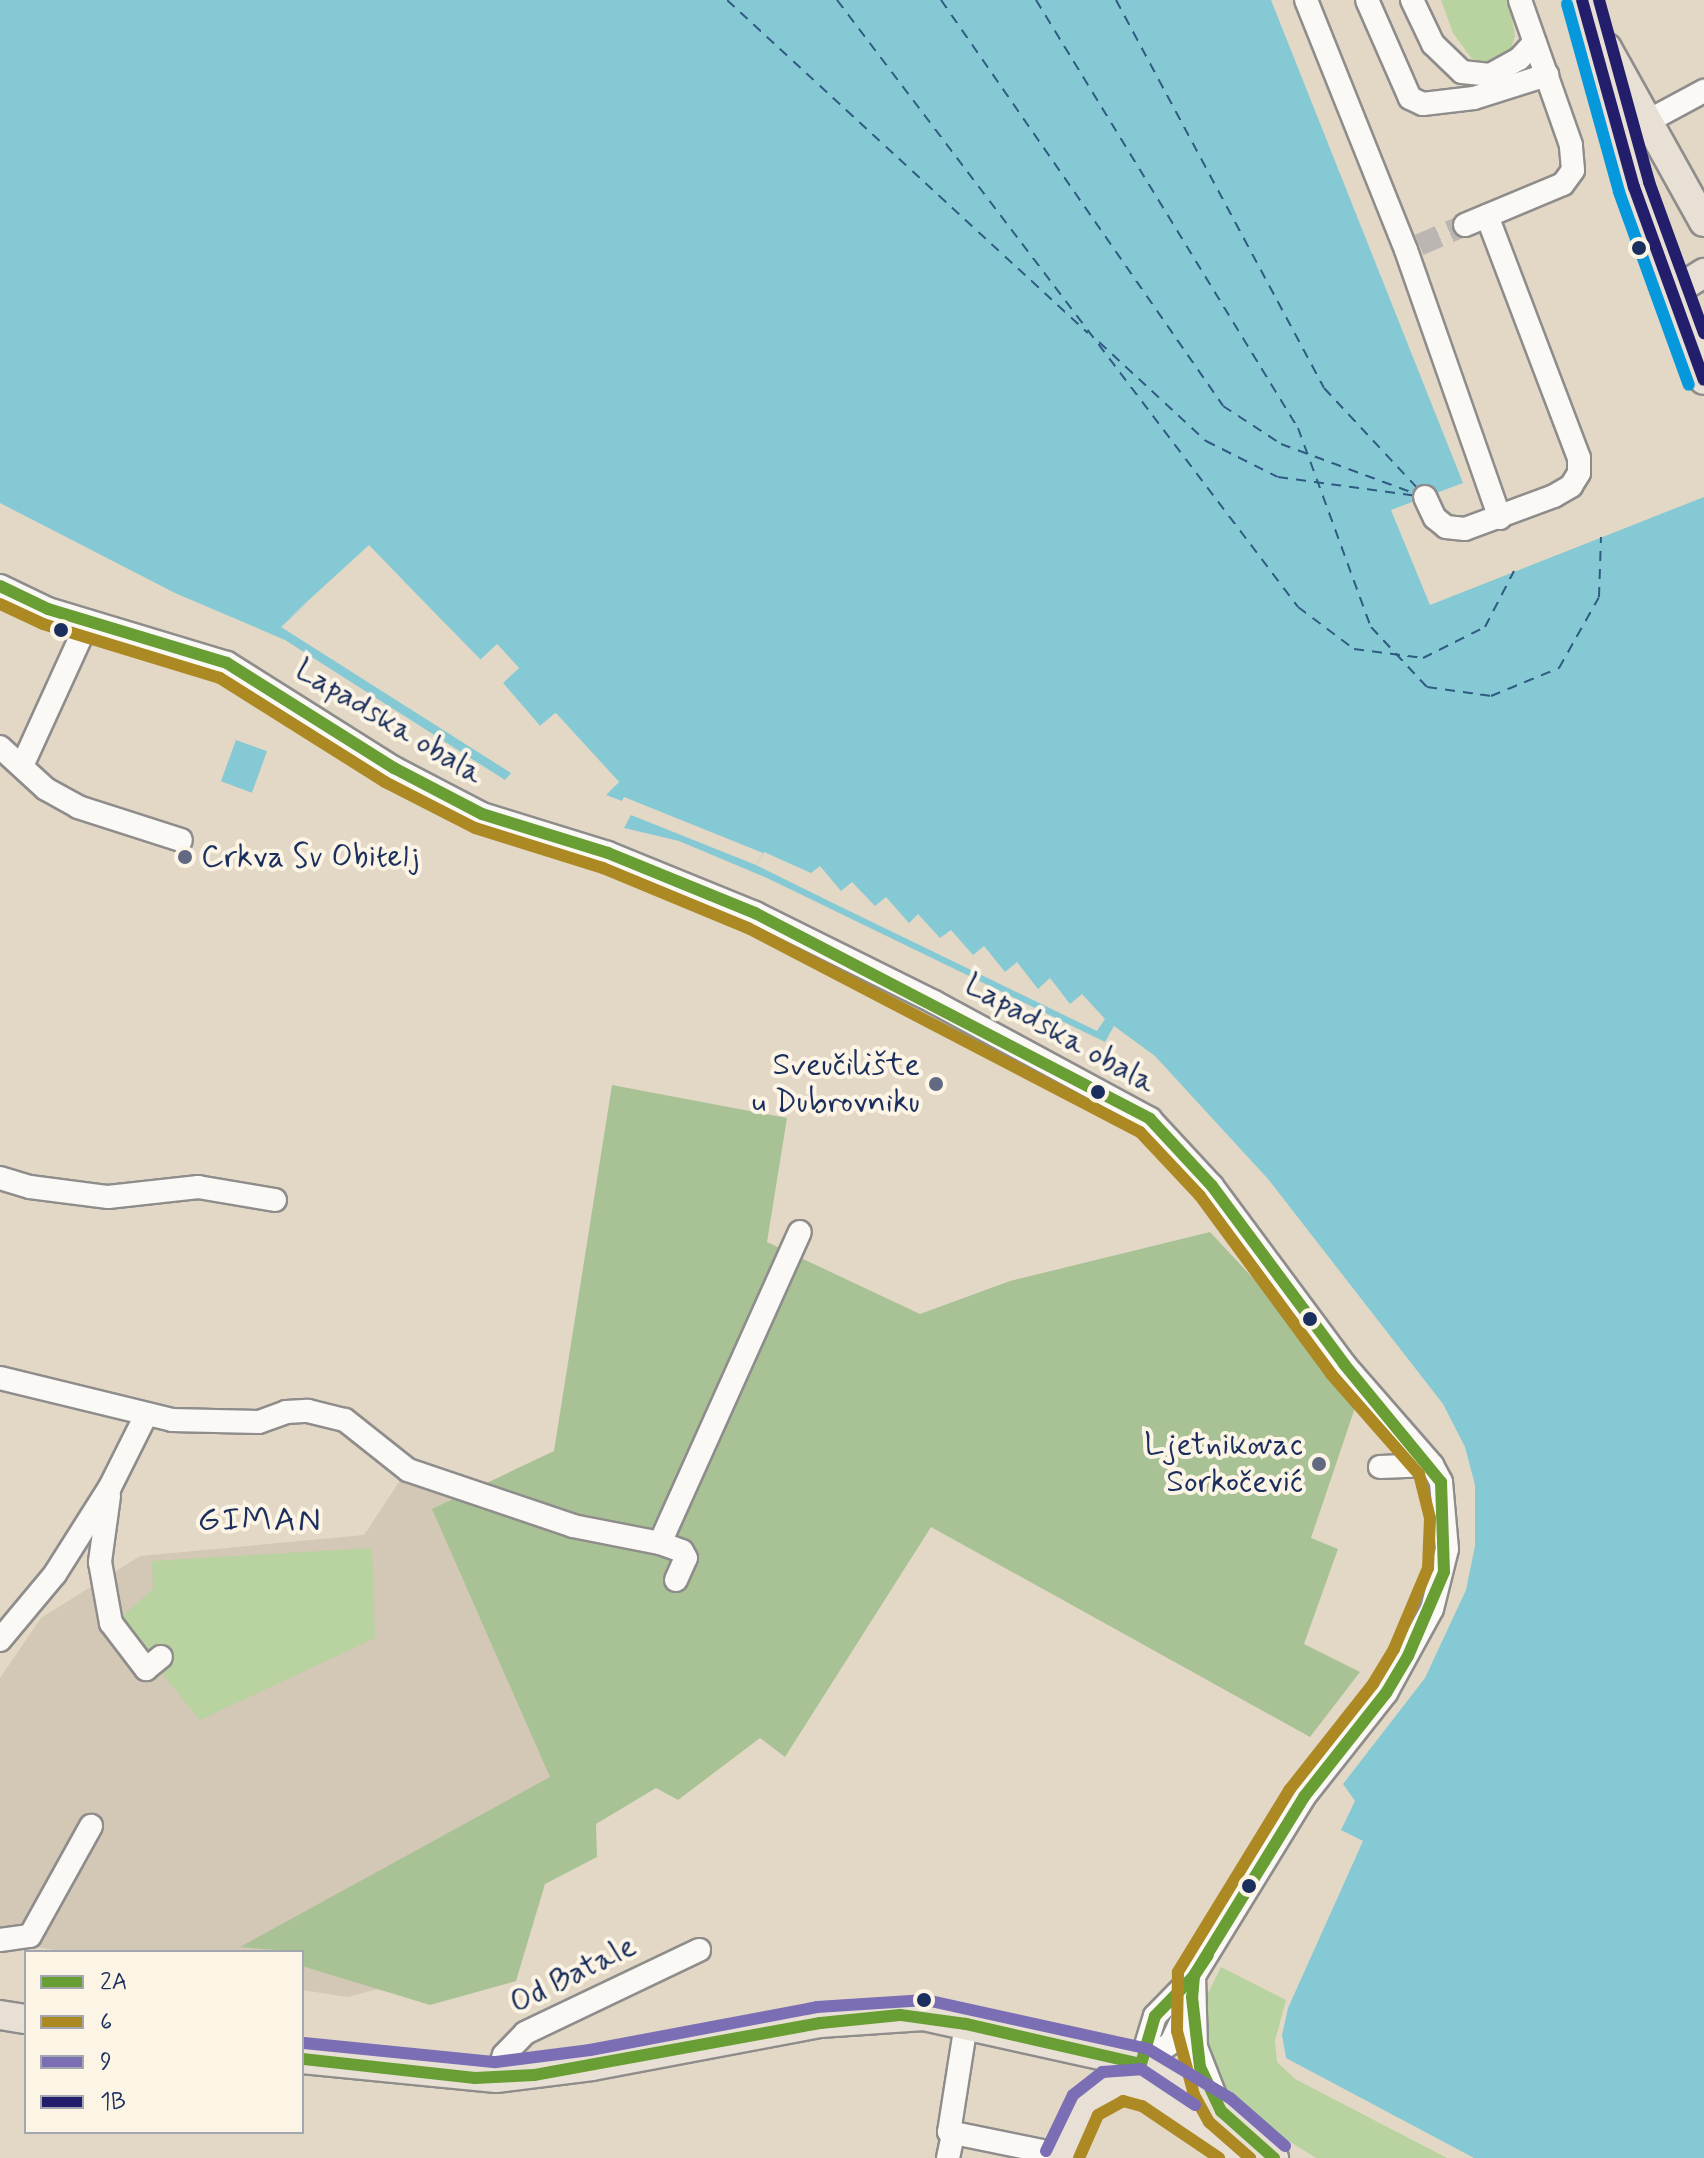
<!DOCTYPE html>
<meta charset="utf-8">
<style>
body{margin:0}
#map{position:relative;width:1704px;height:2158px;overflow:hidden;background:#e3d8c6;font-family:Mynerve,sans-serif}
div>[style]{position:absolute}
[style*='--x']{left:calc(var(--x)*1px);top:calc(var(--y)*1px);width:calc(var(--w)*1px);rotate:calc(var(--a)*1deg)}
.built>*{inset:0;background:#d3c7b5}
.green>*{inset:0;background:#b8d2a0}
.forest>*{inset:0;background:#a8c296}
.water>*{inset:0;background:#85c9d4;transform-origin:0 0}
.pier>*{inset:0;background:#e3d8c6;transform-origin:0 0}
.ferry>*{height:2px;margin-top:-1px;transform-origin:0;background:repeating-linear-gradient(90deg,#2f5b83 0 10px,transparent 0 18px)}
.minor-tunnel>*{height:22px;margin-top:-11px;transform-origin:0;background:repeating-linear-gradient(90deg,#bbb6b1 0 22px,transparent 0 33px)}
.roads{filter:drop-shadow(2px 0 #8f8d8c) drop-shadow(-2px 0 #8f8d8c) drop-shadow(0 2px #8f8d8c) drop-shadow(0 -2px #8f8d8c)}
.minor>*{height:22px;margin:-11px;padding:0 11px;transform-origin:11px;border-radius:11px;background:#fbf9f6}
.major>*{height:28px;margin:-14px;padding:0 14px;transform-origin:14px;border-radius:14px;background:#e8e0d4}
.bus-1>*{height:12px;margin:-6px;padding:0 6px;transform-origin:6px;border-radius:6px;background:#699e35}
.bus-2>*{height:12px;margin:-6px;padding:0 6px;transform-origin:6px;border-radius:6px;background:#ad8924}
.bus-3>*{height:12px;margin:-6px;padding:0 6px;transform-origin:6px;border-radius:6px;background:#7b6eb4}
.bus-4>*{height:12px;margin:-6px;padding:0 6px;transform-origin:6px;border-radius:6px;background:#221e6b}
.bus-5>*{height:12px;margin:-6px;padding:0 6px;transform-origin:6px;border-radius:6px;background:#0598dd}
.bus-6>*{height:12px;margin:-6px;padding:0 6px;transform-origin:6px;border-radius:6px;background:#221e6b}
.dots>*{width:22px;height:22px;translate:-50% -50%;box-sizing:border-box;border:4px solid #fcf5e5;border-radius:50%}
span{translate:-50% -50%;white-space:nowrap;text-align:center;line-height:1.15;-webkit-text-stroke:8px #fcf5e5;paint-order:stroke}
.street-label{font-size:32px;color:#1b2f5e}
.poi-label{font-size:32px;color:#1b2f5e}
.left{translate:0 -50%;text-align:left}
.right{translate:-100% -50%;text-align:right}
.neighbourhood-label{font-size:34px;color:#1b2f5e;letter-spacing:2px}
.legend{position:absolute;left:24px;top:1950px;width:280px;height:184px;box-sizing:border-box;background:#fcf5e5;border:2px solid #a2a6af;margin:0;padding:10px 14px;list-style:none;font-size:24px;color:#1b2f5e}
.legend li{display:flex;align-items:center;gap:16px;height:40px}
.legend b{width:40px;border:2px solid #a2a6af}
</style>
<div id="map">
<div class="built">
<i style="clip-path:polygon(401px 1479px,564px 1535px,572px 1837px,453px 1969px,348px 1997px,302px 1990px,302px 1952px,66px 1952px,0 1941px,0 1678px,41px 1618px,140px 1556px,364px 1535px)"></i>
</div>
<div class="green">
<i style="clip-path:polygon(1441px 0,1509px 0,1515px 36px,1510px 51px,1485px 66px,1472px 59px,1453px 33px)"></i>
<i style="clip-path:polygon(372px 1548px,375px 1638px,200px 1720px,118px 1620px,153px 1589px,152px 1561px)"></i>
<i style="clip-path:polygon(1221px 1967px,1286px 2000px,1275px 2041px,1277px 2062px,1295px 2079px,1447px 2158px,1316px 2158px,1251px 2117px,1229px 2096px,1203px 2039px,1203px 2003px)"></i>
</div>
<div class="forest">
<i style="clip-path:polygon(612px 1085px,787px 1118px,767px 1242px,920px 1314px,1010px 1281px,1210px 1232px,1360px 1393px,1311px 1538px,1338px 1549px,1304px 1644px,1360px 1672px,1310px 1737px,931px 1527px,785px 1757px,760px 1738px,678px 1800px,656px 1788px,596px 1824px,597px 1857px,545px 1884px,516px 1981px,430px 2005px,302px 1966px,302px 1952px,240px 1947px,550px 1777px,432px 1509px,554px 1451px)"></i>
</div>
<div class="water">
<i style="clip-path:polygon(0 0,1271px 0,1463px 483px,1391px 510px,1430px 605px,1704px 497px,1704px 2158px,1474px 2158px,1286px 2058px,1282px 2035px,1288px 2008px,1363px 1841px,1341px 1830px,1355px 1801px,1343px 1784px,1425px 1678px,1466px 1590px,1475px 1546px,1475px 1485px,1465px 1447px,1443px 1404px,1268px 1179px,1155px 1056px,1114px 1026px,1105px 1042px,767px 878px,679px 841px,624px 828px,631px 815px,756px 865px,763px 853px,624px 797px,622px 801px,606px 795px,619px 782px,556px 713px,540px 726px,502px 682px,519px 668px,498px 645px,481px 660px,369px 546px,281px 627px,511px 773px,505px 780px,285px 640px,175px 593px,0 503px)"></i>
<i style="left:236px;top:740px;width:33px;height:44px;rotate:20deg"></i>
</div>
<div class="pier">
<i style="clip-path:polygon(369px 545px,480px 660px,497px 644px,519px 668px,503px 683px,540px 726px,555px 713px,619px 782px,602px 796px,614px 782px,555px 719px,538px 730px,499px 685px,513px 668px,497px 650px,478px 664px,369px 551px,287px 620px)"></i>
<i style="left:372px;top:581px;width:45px;height:28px;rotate:49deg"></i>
<i style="clip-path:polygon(764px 852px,811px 873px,820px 866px,841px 891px,852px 882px,875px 906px,886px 897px,909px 923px,918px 914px,940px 938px,951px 930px,973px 955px,984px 946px,1005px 972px,1017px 962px,1038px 989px,1050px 978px,1070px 1004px,1082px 994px,1105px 1019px,1097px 1031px,837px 905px,756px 865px)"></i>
</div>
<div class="ferry">
<i style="--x:727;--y:0;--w:491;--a:42.7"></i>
<i style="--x:837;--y:0;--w:762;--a:52.78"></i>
<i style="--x:1298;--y:607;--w:70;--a:36.9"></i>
<i style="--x:1354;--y:649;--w:70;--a:7.4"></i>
<i style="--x:1423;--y:658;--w:69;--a:-26.6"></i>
<i style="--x:1485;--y:627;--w:63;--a:-62.6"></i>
<i style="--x:941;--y:0;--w:494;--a:55.2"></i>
<i style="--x:1223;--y:406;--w:69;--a:33.2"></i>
<i style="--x:1281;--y:444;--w:144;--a:20.3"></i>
<i style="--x:1036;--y:0;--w:502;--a:58.53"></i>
<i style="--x:1298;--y:428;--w:212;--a:69.9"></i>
<i style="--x:1371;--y:627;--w:82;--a:47"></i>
<i style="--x:1427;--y:687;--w:65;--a:8"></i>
<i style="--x:1491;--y:696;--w:74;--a:-22.4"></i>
<i style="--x:1559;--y:668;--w:81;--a:-60.6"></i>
<i style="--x:1599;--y:597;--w:60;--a:-88.1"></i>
<i style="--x:1116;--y:0;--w:440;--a:61.8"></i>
<i style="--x:1324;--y:388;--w:139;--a:47"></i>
<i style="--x:1099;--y:342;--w:146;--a:42.8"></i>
<i style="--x:1206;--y:441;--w:80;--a:26.6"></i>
<i style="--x:1278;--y:477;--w:139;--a:7.8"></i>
</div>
<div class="minor-tunnel">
<i style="--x:1419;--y:245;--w:50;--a:-23.5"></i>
</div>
<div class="roads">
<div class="minor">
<i style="--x:1306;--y:0;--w:269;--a:68.2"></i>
<i style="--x:1406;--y:250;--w:284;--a:70.7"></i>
<i style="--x:1367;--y:0;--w:107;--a:66.3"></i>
<i style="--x:1410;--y:98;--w:14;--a:25"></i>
<i style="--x:1423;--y:104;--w:51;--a:-6.7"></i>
<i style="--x:1474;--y:98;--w:77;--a:-17.5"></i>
<i style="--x:1412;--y:0;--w:49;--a:64.5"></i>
<i style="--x:1433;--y:44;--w:40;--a:44"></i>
<i style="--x:1462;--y:72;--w:28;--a:6"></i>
<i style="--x:1490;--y:75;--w:33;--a:-29"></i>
<i style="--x:1519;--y:59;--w:23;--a:-47"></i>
<i style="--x:1648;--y:121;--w:64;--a:-28.2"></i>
<i style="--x:1465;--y:225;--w:106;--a:-22.7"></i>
<i style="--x:1563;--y:184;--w:17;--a:-54"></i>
<i style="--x:1573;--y:170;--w:25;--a:-95"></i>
<i style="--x:1571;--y:145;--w:154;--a:-109.4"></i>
<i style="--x:1425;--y:497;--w:23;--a:65"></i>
<i style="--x:1435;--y:518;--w:14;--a:39"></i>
<i style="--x:1446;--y:527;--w:19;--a:6"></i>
<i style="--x:1465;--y:529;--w:95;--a:-20.3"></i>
<i style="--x:1554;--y:496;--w:20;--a:-30"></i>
<i style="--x:1571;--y:486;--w:15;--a:-58"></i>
<i style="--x:1579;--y:473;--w:15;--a:-90"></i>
<i style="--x:1579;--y:458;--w:259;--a:-110.8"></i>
<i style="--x:0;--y:586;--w:53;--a:25.6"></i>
<i style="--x:48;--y:609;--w:187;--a:16.8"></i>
<i style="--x:227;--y:663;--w:197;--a:32.2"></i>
<i style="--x:394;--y:768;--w:99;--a:27.6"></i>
<i style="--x:482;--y:814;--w:132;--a:17.2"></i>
<i style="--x:608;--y:853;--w:159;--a:22.2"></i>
<i style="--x:755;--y:913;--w:200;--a:26.4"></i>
<i style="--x:934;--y:1002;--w:246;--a:28.4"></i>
<i style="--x:1150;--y:1119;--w:91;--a:47.2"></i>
<i style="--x:1212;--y:1186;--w:222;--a:53.4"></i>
<i style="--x:1344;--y:1364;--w:134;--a:48.9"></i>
<i style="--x:1432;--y:1465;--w:19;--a:62"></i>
<i style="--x:1441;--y:1482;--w:67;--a:84.9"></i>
<i style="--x:1447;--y:1549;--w:62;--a:104"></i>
<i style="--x:1432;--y:1609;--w:96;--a:118.7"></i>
<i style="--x:1386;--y:1693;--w:132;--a:128.3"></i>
<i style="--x:1304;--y:1797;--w:210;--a:121.6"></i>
<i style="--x:1194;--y:1976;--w:71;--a:88.4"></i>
<i style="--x:1196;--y:2047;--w:69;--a:68.7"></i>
<i style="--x:0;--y:747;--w:62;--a:42.4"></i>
<i style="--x:46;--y:789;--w:37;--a:29"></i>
<i style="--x:78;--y:807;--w:108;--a:17.8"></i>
<i style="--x:22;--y:766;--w:159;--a:-65.5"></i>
<i style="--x:0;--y:1178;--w:31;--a:17"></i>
<i style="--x:30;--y:1187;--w:79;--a:7.3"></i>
<i style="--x:108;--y:1197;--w:91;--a:-6.3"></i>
<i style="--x:198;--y:1187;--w:78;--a:9.6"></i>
<i style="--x:0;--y:1378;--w:177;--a:13.7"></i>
<i style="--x:172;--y:1420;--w:87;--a:1.3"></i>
<i style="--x:259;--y:1422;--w:29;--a:-20"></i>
<i style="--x:286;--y:1412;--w:22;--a:-3"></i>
<i style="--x:308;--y:1411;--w:38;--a:14"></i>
<i style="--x:345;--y:1420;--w:80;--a:38.4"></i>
<i style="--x:408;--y:1470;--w:174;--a:18.7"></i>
<i style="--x:573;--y:1526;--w:89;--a:11.1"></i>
<i style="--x:1380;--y:1467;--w:52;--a:-2.2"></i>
<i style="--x:109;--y:1496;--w:67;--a:97.8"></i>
<i style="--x:100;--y:1562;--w:62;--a:79.8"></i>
<i style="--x:111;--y:1623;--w:58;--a:52.7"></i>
<i style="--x:146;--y:1669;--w:19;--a:-39"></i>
<i style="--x:676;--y:1580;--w:24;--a:-66"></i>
<i style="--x:686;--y:1558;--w:8;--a:-120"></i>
<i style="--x:682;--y:1551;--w:23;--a:-160"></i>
<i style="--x:660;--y:1543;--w:341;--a:-65.8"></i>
<i style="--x:0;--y:1640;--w:86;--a:-50.2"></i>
<i style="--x:55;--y:1574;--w:103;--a:-57.7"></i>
<i style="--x:110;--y:1487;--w:80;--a:-63.4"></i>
<i style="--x:0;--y:1940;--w:30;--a:-8"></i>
<i style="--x:30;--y:1936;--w:126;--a:-61"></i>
<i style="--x:966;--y:2024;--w:109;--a:98.9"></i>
<i style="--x:949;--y:2132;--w:115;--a:11.5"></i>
<i style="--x:1141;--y:2064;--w:37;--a:-35"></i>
<i style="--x:1171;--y:2043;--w:42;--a:-64.7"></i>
<i style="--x:496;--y:2078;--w:24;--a:-71"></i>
<i style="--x:504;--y:2055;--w:30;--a:-46"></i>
<i style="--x:525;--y:2033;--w:193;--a:-25.5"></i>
<i style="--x:1136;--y:2078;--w:65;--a:-73"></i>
<i style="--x:1155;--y:2016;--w:56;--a:-45.7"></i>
<i style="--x:948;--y:2158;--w:24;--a:-78"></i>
</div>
<div class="major">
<i style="--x:1582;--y:0;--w:194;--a:74.5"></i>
<i style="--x:1634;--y:187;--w:205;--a:70.1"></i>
<i style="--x:1607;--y:48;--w:199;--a:60.9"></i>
<i style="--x:1672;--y:293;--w:38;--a:-32"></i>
<i style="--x:0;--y:2015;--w:26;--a:9"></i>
<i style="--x:302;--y:2059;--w:195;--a:5.6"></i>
<i style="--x:496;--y:2078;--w:97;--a:-7.1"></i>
<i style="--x:592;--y:2066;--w:232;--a:-10.7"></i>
<i style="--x:820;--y:2023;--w:104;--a:-3.9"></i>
<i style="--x:924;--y:2016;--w:222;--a:12.5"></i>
<i style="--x:1141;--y:2064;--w:93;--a:30.4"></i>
<i style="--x:1221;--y:2111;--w:71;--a:41.6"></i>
<i style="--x:1061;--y:2158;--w:60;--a:-65.2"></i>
<i style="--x:1086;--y:2104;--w:39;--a:-30"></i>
<i style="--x:1120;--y:2084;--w:30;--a:14"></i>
<i style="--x:1149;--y:2091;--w:119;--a:34.4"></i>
</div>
</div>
<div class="bus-1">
<i style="--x:0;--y:586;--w:53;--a:25.6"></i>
<i style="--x:48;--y:609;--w:187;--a:16.8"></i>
<i style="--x:227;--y:663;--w:197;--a:32.2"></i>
<i style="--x:394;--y:768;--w:99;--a:27.6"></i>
<i style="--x:482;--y:814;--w:132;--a:17.2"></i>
<i style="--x:608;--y:853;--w:159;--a:22.2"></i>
<i style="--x:755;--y:913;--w:445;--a:27.5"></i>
<i style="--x:1150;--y:1119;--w:91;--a:47.2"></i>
<i style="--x:1212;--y:1186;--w:222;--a:53.4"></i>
<i style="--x:1344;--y:1364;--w:153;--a:50.6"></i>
<i style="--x:1441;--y:1482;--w:90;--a:88.1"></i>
<i style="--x:1444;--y:1572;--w:91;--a:113.2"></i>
<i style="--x:1408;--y:1656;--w:43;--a:120.7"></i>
<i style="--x:1386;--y:1693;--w:132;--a:128.3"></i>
<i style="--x:1304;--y:1797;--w:210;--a:121.6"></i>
<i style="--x:1194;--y:1976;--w:56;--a:134.3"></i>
<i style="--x:1155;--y:2016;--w:50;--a:106.3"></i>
<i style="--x:1141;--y:2064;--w:180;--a:-167.1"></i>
<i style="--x:966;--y:2024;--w:67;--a:-172.2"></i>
<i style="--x:900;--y:2015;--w:80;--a:174.3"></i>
<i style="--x:820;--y:2023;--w:291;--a:169.7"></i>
<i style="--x:534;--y:2075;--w:59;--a:177.1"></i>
<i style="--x:475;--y:2078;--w:174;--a:-173.7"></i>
<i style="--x:1208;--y:1955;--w:25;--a:124"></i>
<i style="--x:1194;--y:1976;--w:21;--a:95"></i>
<i style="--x:1192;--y:1997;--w:70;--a:83.5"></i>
<i style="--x:1200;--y:2067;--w:49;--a:64.5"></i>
<i style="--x:1221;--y:2111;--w:71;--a:41.6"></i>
</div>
<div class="bus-2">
<i style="--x:0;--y:604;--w:47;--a:24.9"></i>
<i style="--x:43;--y:624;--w:185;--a:17"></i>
<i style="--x:220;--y:678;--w:195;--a:32.2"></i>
<i style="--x:385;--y:782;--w:101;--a:27.1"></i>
<i style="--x:475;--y:828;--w:134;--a:17.4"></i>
<i style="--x:603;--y:868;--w:157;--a:22.5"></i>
<i style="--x:748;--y:928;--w:442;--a:27.5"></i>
<i style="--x:1140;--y:1132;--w:88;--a:46.8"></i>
<i style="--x:1200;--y:1196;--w:221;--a:53.6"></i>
<i style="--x:1331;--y:1374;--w:133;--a:48.7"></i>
<i style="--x:1419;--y:1474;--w:45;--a:76"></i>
<i style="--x:1430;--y:1518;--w:50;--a:92.3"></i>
<i style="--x:1428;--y:1568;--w:88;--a:112.8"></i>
<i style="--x:1394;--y:1649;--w:41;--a:121"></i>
<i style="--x:1373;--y:1684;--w:134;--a:128.3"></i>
<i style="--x:1290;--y:1789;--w:215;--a:121.5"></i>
<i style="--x:1178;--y:1972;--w:59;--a:91"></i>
<i style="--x:1177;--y:2031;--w:66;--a:75.1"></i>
<i style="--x:1194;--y:2095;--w:31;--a:61"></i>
<i style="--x:1209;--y:2122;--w:55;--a:41.3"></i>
<i style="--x:1079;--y:2158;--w:47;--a:-66.2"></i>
<i style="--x:1098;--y:2115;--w:29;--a:-29"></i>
<i style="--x:1123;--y:2101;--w:20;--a:15"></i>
<i style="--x:1142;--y:2106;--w:93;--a:34"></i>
</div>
<div class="bus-3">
<i style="--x:304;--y:2043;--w:193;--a:5.7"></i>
<i style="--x:496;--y:2062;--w:95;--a:-7.3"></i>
<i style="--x:590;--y:2050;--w:231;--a:-10.7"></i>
<i style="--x:817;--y:2007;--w:109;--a:-3.7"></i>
<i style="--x:926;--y:2000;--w:227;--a:12.4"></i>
<i style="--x:1148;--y:2049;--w:96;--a:30.9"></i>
<i style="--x:1230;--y:2098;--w:73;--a:41.1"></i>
<i style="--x:1046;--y:2151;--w:62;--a:-64.3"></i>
<i style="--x:1073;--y:2095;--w:37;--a:-38"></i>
<i style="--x:1102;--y:2072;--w:39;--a:-4"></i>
<i style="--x:1141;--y:2069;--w:65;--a:33.7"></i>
</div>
<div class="bus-4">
<i style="--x:1582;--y:0;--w:194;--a:74.5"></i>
<i style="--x:1634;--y:187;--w:205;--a:70.1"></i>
</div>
<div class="bus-5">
<i style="--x:1567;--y:4;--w:195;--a:74.5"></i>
<i style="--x:1619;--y:192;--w:205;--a:70.1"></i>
</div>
<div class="bus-6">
<i style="--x:1599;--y:0;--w:189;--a:74.6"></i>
<i style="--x:1649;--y:182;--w:161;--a:70"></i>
</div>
<div class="dots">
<i style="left:1639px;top:248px;background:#1b2f5e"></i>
<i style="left:61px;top:630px;background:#1b2f5e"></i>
<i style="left:185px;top:857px;background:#616a82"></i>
<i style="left:936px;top:1084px;background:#616a82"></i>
<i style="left:1098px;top:1092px;background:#1b2f5e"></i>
<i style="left:1310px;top:1319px;background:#1b2f5e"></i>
<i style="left:1319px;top:1464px;background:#616a82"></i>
<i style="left:1249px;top:1886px;background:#1b2f5e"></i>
<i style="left:924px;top:2000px;background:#1b2f5e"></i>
</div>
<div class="street-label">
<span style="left:389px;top:722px;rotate:31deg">Lapadska obala</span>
<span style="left:1060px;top:1034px;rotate:29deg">Lapadska obala</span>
<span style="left:573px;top:1975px;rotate:-27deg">Od Batale</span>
</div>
<div class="poi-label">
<span class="left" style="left:201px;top:857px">Crkva Sv Obitelj</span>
<span class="right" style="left:920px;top:1084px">Sveučilište<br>u Dubrovniku</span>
<span class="right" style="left:1303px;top:1464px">Ljetnikovac<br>Sorkočević</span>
</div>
<div class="neighbourhood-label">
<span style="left:260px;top:1521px">GIMAN</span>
</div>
<ul class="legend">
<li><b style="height:10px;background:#699e35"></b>2A</li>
<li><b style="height:10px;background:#ad8924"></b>6</li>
<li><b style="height:10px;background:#7b6eb4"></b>9</li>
<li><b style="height:10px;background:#221e6b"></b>1B</li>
</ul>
</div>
